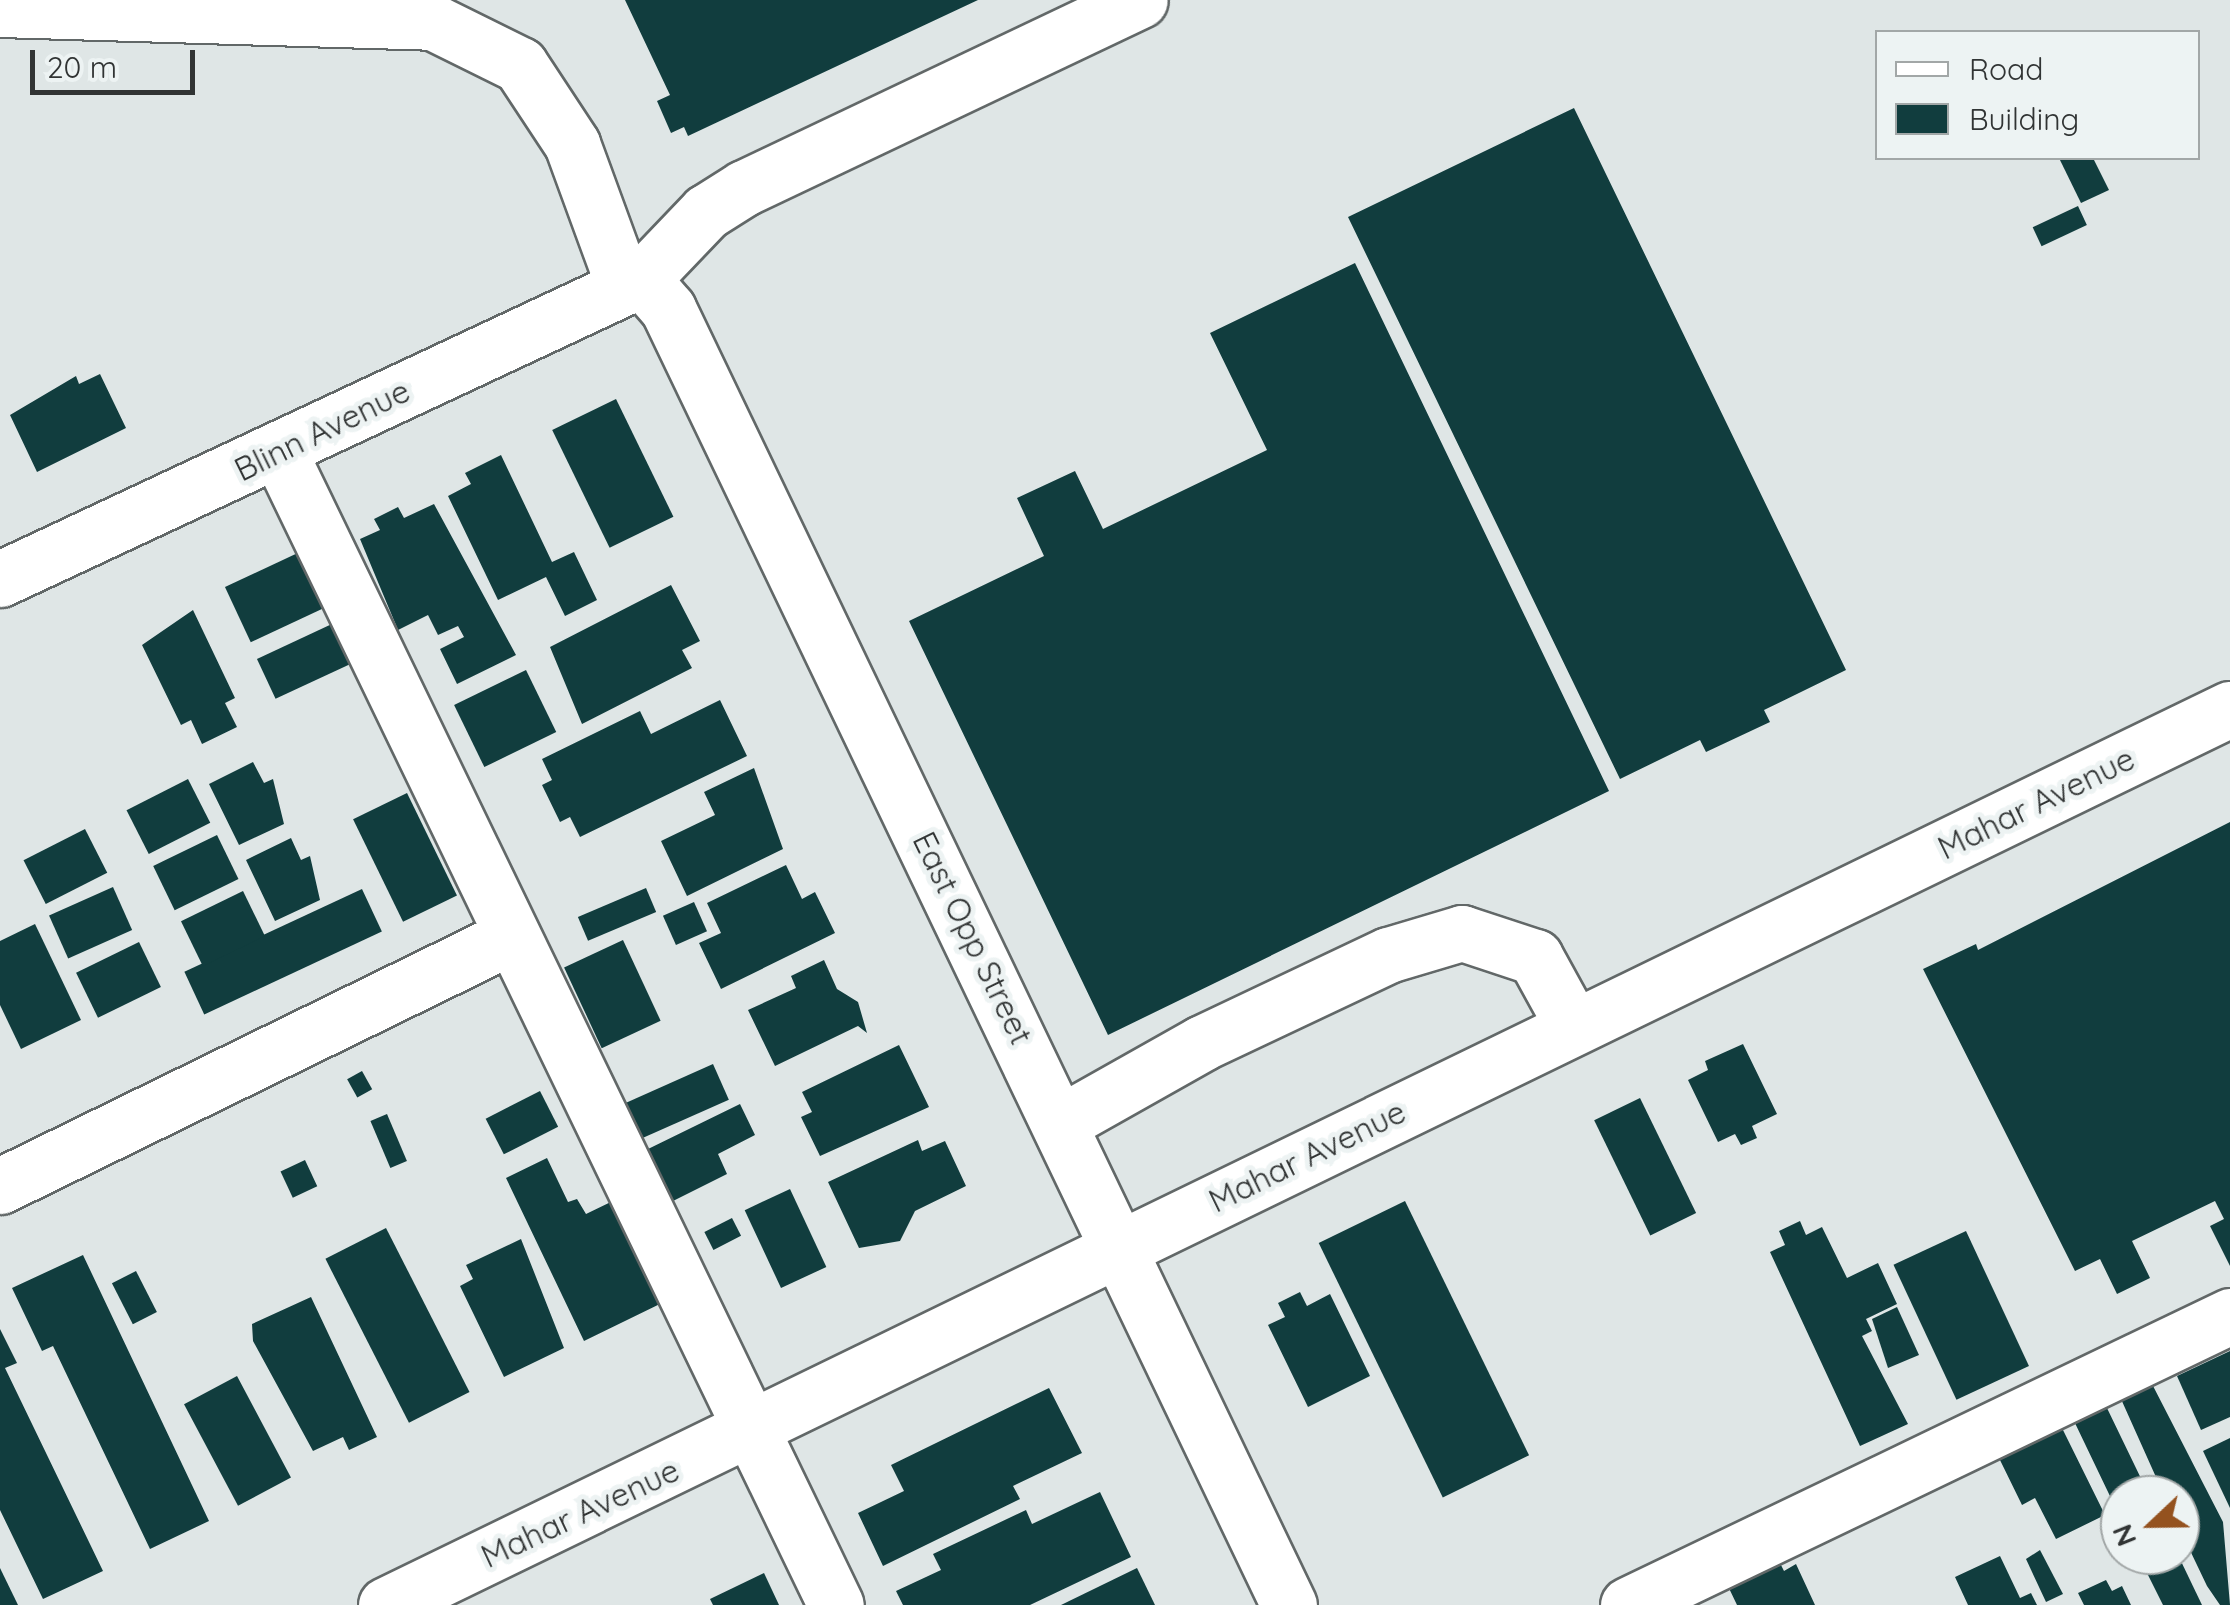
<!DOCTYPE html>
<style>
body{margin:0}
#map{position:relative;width:2230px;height:1605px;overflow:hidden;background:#dfe6e6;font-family:Quicksand,sans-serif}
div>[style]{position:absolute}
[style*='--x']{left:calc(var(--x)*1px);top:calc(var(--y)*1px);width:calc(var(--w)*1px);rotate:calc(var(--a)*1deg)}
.building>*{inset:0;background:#113d3e;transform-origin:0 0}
.roads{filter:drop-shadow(2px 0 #626868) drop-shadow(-2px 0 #626868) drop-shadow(0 2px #626868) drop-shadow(0 -2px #626868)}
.minor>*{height:55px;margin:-27.5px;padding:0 27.5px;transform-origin:27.5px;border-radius:27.5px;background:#fff}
span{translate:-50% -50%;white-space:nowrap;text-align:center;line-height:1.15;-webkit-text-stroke:10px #edf3f3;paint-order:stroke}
.street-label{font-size:32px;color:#313434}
.legend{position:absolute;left:1875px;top:30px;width:325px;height:130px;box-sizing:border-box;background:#edf3f3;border:2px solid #a2a7a7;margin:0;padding:12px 18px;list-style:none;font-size:30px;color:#313434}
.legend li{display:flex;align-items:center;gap:20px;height:50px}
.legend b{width:50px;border:2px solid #a2a7a7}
.north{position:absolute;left:2100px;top:1475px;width:100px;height:100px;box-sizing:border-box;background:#edf3f3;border:2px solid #a2a7a7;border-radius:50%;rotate:248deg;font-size:28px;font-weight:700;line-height:40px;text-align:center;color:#313434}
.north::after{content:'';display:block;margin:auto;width:35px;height:45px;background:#94521f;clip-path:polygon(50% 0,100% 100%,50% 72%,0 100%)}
.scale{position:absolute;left:30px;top:50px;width:165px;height:45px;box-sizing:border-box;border:5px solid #313434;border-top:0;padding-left:12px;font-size:30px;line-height:35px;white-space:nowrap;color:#313434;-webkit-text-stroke:8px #edf3f3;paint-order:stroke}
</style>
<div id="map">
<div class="building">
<i style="clip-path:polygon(625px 0,978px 0,688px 136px,684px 127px,671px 133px,657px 101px,670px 95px)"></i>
<i style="clip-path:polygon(1574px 108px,1846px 670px,1764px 710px,1770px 722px,1706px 752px,1700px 740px,1620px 779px,1348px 217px)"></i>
<i style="clip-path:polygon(2059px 158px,2093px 158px,2109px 190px,2081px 203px)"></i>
<i style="left:2078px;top:206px;width:21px;height:50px;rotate:65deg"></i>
<i style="clip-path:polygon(1355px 263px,1609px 791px,1108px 1035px,909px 621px,1044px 556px,1017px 498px,1075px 471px,1103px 529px,1267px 450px,1210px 333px)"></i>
<i style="clip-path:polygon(100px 374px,126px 428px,37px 472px,10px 415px,76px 376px,79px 384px)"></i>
<i style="left:616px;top:399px;width:131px;height:71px;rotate:64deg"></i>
<i style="clip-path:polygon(501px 455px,552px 562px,574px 552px,597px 600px,565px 616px,546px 577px,498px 600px,448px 496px,471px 484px,465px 473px)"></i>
<i style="clip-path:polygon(434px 504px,516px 655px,457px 684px,440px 649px,464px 637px,458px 626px,438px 635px,428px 615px,398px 630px,360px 539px,380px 530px,374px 519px,398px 507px,404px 518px)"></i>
<i style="left:302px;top:551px;width:61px;height:85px;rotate:65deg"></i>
<i style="clip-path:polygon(671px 585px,700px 641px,682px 650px,692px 668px,582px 724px,550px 647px)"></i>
<i style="clip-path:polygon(193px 610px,235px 698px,225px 703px,237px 727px,202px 744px,191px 720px,181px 725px,142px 645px)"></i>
<i style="left:334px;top:623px;width:44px;height:85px;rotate:65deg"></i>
<i style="left:526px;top:670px;width:69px;height:80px;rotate:64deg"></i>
<i style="clip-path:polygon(720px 700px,747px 756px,580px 837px,570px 817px,560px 822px,542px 785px,552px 780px,542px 759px,640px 711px,651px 734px)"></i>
<i style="clip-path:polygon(253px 762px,264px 783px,273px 779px,284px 824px,239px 845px,209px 784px)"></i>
<i style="clip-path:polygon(754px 768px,783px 849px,687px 896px,661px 841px,715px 815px,704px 792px)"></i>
<i style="left:188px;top:779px;width:49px;height:69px;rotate:63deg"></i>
<i style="left:407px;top:793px;width:114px;height:60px;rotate:64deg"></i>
<i style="clip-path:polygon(2230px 822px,2230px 1266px,2210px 1226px,2224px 1219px,2215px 1201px,2132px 1241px,2150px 1278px,2117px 1294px,2100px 1259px,2075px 1271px,1923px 969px,1976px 944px,1978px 950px)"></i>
<i style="left:85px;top:829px;width:49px;height:69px;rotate:63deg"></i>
<i style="left:217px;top:835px;width:49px;height:71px;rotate:64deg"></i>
<i style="clip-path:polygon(291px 838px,301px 860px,310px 856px,320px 900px,275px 921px,246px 860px)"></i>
<i style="clip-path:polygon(786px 865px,802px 899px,815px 892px,835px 933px,721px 989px,699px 943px,721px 933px,707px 903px)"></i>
<i style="left:113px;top:887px;width:47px;height:70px;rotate:66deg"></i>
<i style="left:646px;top:888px;width:26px;height:74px;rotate:67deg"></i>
<i style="left:362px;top:889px;width:47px;height:196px;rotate:65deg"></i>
<i style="left:243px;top:891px;width:50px;height:69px;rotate:64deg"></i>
<i style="left:694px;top:902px;width:32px;height:34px;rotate:66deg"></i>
<i style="clip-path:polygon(35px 924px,81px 1020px,21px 1049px,0 1005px,0 941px)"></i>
<i style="left:623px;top:940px;width:89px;height:65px;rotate:65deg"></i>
<i style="left:139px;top:942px;width:50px;height:70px;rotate:64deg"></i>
<i style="clip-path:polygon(824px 960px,837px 989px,858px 1002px,867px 1033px,858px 1026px,775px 1066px,748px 1010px,796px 988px,791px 976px)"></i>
<i style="clip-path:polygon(1743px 1044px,1777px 1114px,1752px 1126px,1757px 1138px,1741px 1145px,1735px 1134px,1718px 1142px,1688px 1080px,1708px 1070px,1705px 1061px)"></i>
<i style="clip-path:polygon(899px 1045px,929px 1107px,820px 1156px,801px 1117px,812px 1112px,802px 1092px)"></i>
<i style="left:713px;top:1064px;width:39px;height:100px;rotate:66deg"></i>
<i style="left:362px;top:1071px;width:21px;height:17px;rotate:61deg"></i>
<i style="left:540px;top:1091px;width:40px;height:61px;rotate:63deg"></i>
<i style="left:1640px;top:1098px;width:128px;height:51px;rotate:64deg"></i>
<i style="clip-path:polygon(740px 1104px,755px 1135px,718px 1154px,727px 1174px,671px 1202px,646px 1150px)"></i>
<i style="left:387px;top:1114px;width:51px;height:18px;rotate:67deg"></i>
<i style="clip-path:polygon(918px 1140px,922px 1151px,945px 1141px,966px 1186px,915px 1211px,900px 1241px,859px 1248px,828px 1182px)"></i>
<i style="clip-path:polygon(547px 1158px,568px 1202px,577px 1199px,586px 1214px,617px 1199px,666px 1301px,584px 1341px,506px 1178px)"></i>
<i style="left:305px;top:1160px;width:29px;height:27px;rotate:65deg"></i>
<i style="left:790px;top:1189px;width:86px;height:50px;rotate:65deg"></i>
<i style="left:1405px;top:1201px;width:283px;height:96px;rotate:64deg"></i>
<i style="left:732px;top:1218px;width:20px;height:31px;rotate:63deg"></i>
<i style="clip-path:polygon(1800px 1221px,1806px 1235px,1822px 1227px,1847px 1278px,1878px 1263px,1897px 1304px,1866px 1319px,1872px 1331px,1862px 1336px,1908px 1424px,1860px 1446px,1770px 1252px,1785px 1245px,1779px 1231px)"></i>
<i style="left:386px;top:1228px;width:184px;height:68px;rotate:63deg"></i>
<i style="left:1966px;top:1231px;width:149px;height:80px;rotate:65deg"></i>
<i style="clip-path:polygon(521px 1239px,564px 1348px,504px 1377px,460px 1286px,473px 1279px,466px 1265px)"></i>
<i style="clip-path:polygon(83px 1255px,209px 1521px,150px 1549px,53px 1346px,42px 1351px,12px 1288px)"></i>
<i style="left:136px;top:1271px;width:46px;height:27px;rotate:63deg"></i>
<i style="clip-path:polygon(1300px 1292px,1307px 1306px,1330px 1294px,1370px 1376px,1308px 1407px,1268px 1325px,1285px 1317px,1278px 1303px)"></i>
<i style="clip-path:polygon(311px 1297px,377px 1437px,349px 1450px,343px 1437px,313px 1451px,253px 1341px,252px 1324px)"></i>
<i style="clip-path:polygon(1897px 1307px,1919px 1355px,1888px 1368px,1872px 1319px)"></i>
<i style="clip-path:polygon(0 1329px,17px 1363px,5px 1368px,103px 1571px,43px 1599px,0 1510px)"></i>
<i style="clip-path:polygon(2230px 1351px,2230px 1417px,2201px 1430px,2177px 1376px)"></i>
<i style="left:237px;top:1376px;width:115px;height:60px;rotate:62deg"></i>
<i style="clip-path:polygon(2152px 1384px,2223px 1522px,2230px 1605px,2220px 1605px,2207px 1586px,2186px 1542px,2180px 1495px,2164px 1495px,2121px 1399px)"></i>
<i style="clip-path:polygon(1049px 1388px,1082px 1453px,1013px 1486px,1020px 1499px,883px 1566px,858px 1513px,904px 1491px,891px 1465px)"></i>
<i style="clip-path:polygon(2106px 1406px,2149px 1495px,2120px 1495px,2120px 1517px,2074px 1421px)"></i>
<i style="clip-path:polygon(2062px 1428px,2105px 1515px,2056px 1539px,2035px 1498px,2022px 1505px,1999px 1458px)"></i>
<i style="clip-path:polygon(2230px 1438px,2230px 1508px,2203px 1451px)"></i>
<i style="clip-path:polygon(1100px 1492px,1131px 1557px,1030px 1605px,903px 1605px,896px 1591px,941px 1570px,933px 1554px,1026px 1510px,1032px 1524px)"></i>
<i style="clip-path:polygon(2040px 1550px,2063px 1594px,2046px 1602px,2026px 1559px)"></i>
<i style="clip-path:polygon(2138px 1555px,2178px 1555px,2202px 1605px,2163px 1605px)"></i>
<i style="clip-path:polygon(2000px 1556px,2020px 1598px,2031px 1593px,2037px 1605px,1968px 1605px,1955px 1577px)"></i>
<i style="clip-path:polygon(1777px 1557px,1784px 1571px,1796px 1564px,1815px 1605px,1737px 1605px,1726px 1582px)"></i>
<i style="clip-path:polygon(0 1568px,18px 1605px,0 1605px)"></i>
<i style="clip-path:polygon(1137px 1568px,1155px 1605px,1061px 1605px)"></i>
<i style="clip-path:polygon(764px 1573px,779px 1605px,713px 1605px,710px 1599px)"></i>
<i style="clip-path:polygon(2106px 1580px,2112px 1591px,2122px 1586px,2131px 1605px,2084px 1605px,2078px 1593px)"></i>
</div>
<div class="roads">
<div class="minor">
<i style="--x:0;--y:9;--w:433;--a:1.7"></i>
<i style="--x:433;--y:22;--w:97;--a:26.3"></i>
<i style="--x:520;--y:65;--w:95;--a:56.6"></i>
<i style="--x:572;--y:144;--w:148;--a:69.9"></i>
<i style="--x:642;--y:279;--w:40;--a:49"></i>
<i style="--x:668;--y:309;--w:1437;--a:64.4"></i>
<i style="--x:642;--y:279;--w:93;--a:-46.3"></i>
<i style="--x:706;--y:212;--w:45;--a:-32.3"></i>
<i style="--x:744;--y:188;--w:438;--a:-25.4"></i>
<i style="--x:279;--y:452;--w:1280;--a:64.22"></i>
<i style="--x:0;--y:579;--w:709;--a:-25.05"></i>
<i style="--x:1062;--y:1122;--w:161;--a:-29.4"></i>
<i style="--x:1202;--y:1043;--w:206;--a:-25.3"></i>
<i style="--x:1388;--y:955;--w:77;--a:-16.6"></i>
<i style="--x:1462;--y:933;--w:77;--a:18.2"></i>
<i style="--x:1535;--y:957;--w:79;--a:61.2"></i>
<i style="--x:0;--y:1186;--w:568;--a:-26.02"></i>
<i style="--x:386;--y:1605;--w:2050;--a:-25.92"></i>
<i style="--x:1628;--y:1605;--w:668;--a:-25.64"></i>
</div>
</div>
<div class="street-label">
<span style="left:322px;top:430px;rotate:-26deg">Blinn Avenue</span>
<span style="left:2036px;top:803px;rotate:-26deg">Mahar Avenue</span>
<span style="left:973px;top:938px;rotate:64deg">East Opp Street</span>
<span style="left:1307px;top:1156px;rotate:-26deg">Mahar Avenue</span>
<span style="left:580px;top:1513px;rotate:-25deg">Mahar Avenue</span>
</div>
<ul class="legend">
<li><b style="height:12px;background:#fff"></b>Road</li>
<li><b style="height:28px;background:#113d3e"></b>Building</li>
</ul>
<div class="north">N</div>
<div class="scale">20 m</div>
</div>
